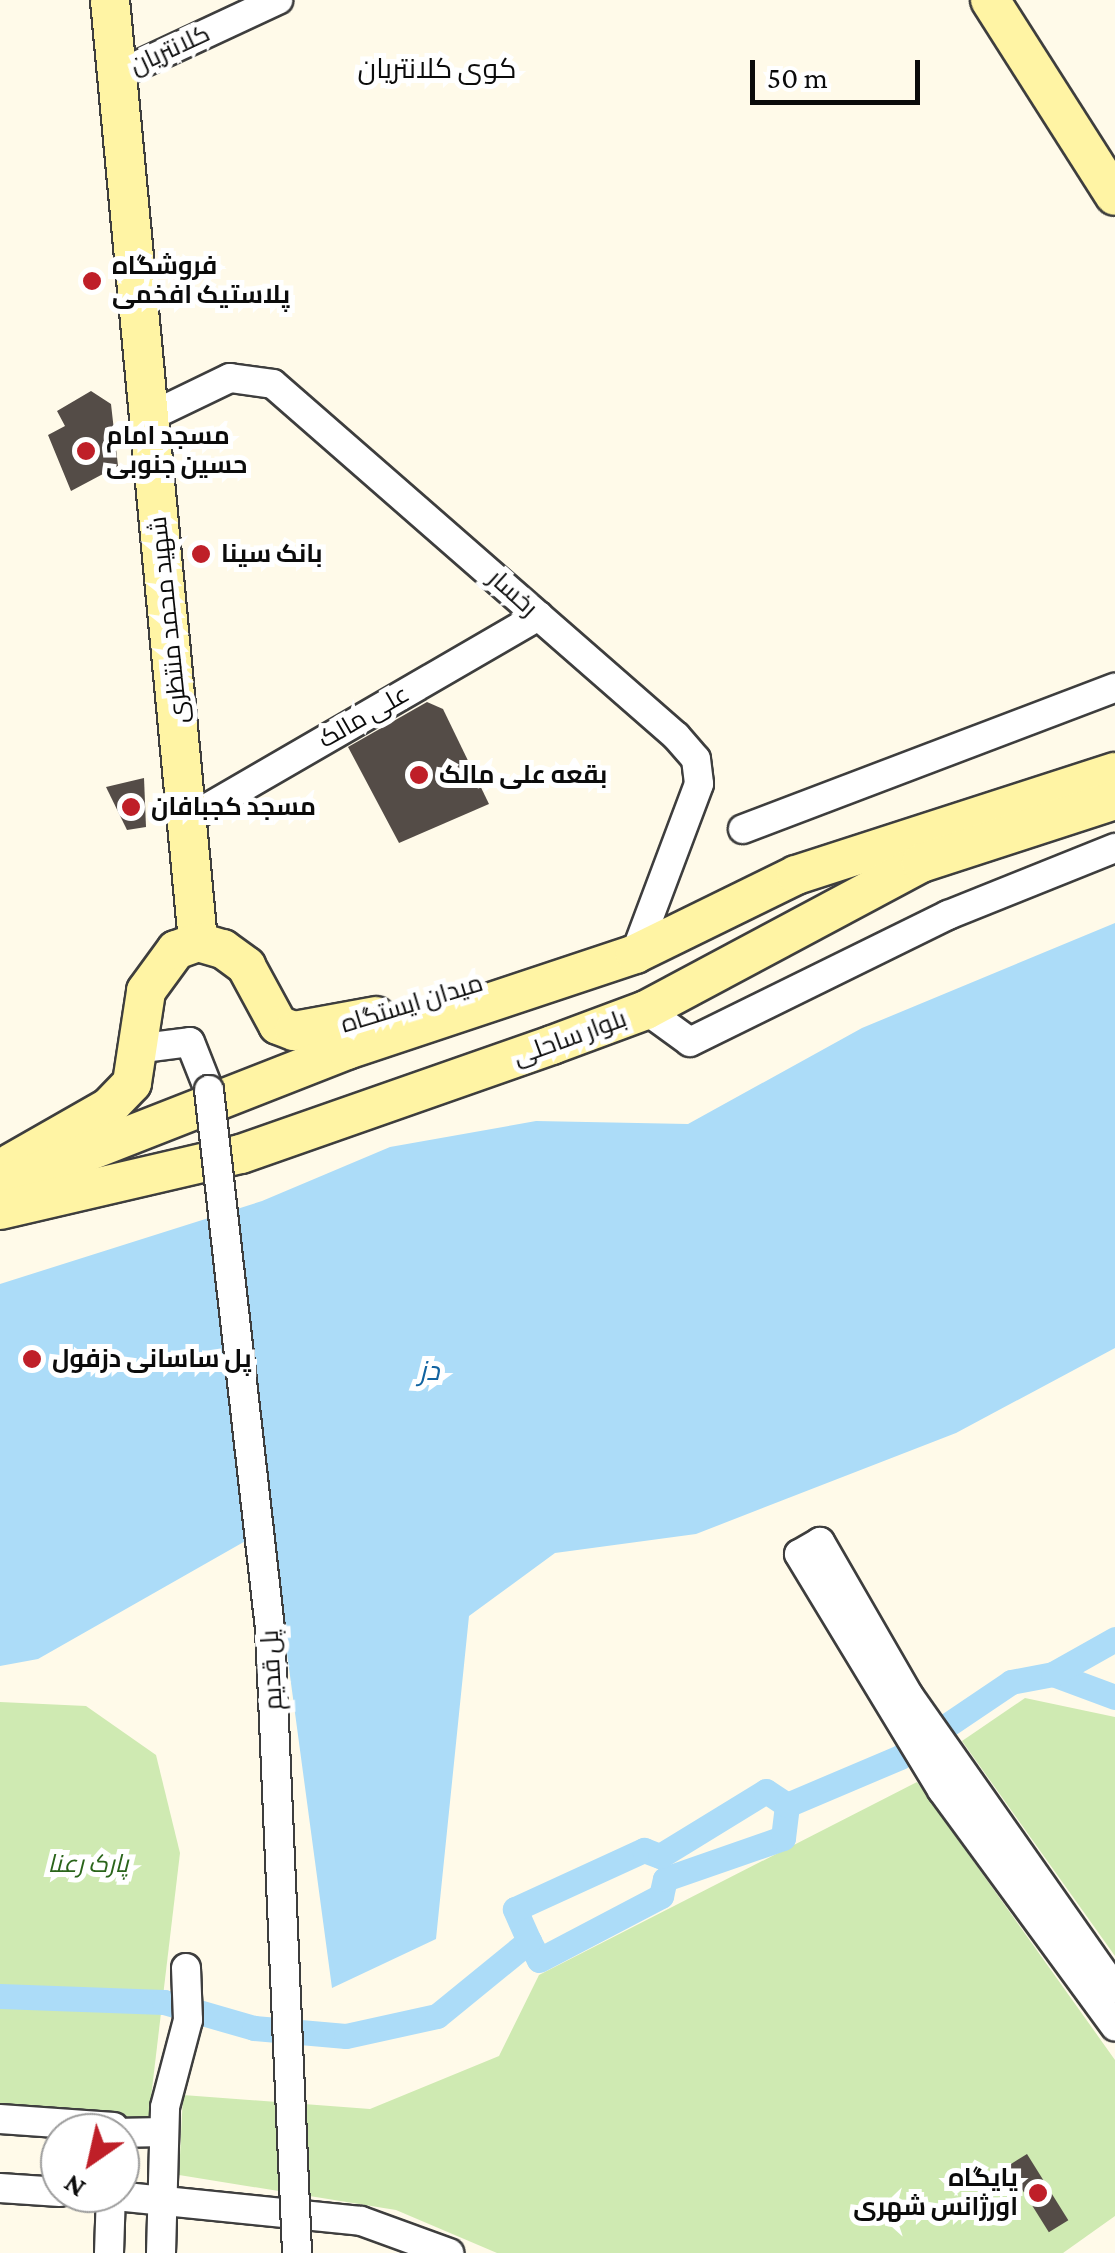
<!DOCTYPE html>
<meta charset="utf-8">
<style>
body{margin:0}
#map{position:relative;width:1115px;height:2253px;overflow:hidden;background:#fffae9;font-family:"Crimson Pro",Cairo,serif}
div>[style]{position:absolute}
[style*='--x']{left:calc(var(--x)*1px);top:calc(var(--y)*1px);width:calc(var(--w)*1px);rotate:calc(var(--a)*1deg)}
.green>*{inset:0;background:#cfeab2}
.water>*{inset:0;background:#acdcf8}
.canal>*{height:25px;margin:-12.5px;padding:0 12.5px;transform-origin:12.5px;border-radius:12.5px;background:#acdcf8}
.building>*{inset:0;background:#544c47;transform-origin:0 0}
.roads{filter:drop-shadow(2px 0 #3e3e3e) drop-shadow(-2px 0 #3e3e3e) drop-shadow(0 2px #3e3e3e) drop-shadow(0 -2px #3e3e3e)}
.street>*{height:28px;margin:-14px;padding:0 14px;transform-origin:14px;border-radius:14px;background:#fff}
.secondary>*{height:38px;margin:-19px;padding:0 19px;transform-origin:19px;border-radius:19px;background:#fff4a4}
.bridges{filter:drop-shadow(2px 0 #3e3e3e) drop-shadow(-2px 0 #3e3e3e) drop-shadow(0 2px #3e3e3e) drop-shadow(0 -2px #3e3e3e)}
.street-bridge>*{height:28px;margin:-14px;padding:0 14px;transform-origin:14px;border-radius:14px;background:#fff}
.dots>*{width:28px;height:28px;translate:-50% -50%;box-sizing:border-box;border:5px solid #fff;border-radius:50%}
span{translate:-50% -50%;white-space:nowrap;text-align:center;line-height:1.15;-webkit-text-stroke:10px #fff;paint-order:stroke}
.street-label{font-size:25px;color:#0b0b0b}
.poi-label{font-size:25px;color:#0b0b0b;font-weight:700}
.left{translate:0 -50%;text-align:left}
.right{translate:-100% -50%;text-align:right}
.park-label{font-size:25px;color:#2a641a;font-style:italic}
.neighbourhood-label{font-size:28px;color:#0b0b0b}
.water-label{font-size:28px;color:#1163a0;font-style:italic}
.north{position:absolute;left:40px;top:2113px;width:100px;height:100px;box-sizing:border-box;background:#fff;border:2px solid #9d9d9d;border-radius:50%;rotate:214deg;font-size:28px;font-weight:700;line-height:40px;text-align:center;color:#0b0b0b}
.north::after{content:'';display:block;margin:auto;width:35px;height:45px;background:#bf1f28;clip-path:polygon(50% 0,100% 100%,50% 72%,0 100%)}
.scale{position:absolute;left:750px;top:60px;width:170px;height:45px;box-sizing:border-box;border:5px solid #0b0b0b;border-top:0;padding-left:12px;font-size:30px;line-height:35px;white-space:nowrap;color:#0b0b0b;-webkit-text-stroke:8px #fff;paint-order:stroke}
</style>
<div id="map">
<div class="green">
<i style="clip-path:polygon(1025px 1698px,1115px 1717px,1115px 1956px,962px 1741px)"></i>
<i style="clip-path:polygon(0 1702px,86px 1706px,156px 1755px,180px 1853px,147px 2131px,0 2120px)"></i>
<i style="clip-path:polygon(917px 1782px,1115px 2060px,1115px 2216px,1063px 2253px,497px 2253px,396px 2210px,179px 2175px,183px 2095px,370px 2109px,499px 2056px,539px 1975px)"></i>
</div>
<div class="water">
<i style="clip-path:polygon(1115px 923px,1115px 1348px,956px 1433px,696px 1534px,555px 1553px,469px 1616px,436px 1939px,332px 1988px,270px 1527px,38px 1659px,0 1666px,0 1284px,262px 1201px,390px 1147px,536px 1121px,688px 1124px,862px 1028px)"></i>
</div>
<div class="canal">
<i style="--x:1053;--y:1674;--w:66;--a:20.4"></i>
<i style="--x:529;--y:1941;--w:21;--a:62"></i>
<i style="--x:539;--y:1960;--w:138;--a:-27.7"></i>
<i style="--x:661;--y:1896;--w:17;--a:-77"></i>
<i style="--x:665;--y:1879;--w:125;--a:-19.2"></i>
<i style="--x:783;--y:1838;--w:33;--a:-83"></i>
<i style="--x:0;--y:1996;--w:164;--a:2.1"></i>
<i style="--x:164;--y:2002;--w:94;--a:16.1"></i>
<i style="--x:254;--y:2028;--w:92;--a:5"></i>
<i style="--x:346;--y:2036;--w:93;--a:-12.4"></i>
<i style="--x:437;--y:2016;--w:119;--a:-39.2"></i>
<i style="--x:529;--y:1941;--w:35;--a:-114"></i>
<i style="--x:515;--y:1909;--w:142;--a:-24.6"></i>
<i style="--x:644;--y:1850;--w:17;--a:21"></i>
<i style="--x:660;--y:1856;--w:124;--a:-31.5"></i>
<i style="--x:766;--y:1791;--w:25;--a:34"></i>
<i style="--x:787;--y:1805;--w:123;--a:-23"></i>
<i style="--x:900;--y:1757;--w:134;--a:-34"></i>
<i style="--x:1011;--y:1682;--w:43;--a:-10.8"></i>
<i style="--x:1053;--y:1674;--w:71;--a:-29.4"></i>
</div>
<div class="building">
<i style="clip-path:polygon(91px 391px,111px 404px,118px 466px,71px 491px,48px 435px,65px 426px,57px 411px)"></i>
<i style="clip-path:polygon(427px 702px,443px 709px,489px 804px,399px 843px,348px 747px)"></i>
<i style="clip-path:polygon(144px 778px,146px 827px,127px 830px,106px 787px)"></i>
<i style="left:1027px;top:2154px;width:78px;height:23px;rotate:58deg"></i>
</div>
<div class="roads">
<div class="street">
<i style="--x:117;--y:75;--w:178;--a:-25"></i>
<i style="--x:149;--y:417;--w:90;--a:-25.7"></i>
<i style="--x:230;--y:378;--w:43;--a:7.9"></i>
<i style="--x:273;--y:384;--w:535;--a:41.14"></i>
<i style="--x:676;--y:736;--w:30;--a:49"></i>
<i style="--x:696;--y:759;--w:25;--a:83"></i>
<i style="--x:699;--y:784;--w:182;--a:110.6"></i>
<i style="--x:190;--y:818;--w:403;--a:-30.1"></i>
<i style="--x:743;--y:829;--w:398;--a:-20.8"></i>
<i style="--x:646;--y:1010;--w:54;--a:36"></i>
<i style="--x:690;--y:1042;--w:288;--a:-26.2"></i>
<i style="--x:948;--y:915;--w:180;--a:-21.9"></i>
<i style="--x:143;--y:1048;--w:47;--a:-7.3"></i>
<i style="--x:190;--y:1042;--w:52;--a:68.4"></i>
<i style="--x:1115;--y:1989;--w:358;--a:-125.1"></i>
<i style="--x:909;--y:1696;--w:178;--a:-120"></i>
<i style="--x:820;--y:1542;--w:24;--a:150"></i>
<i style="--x:799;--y:1554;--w:276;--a:58.8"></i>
<i style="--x:942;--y:1790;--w:293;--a:53.8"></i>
<i style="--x:0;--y:2119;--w:114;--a:4"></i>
<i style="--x:114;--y:2133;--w:50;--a:-1.1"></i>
<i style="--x:0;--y:2188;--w:60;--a:3.8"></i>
<i style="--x:86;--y:2193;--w:276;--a:5.8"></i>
<i style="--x:361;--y:2221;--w:94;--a:20"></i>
<i style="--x:109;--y:2253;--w:60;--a:-88.1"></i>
<i style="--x:161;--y:2253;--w:146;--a:-88.4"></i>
<i style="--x:165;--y:2107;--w:90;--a:-75.2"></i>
<i style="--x:188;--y:2020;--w:52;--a:-92.2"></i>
</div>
<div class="secondary">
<i style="--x:110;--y:0;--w:946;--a:84.66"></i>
<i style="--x:990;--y:0;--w:232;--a:57.5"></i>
<i style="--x:11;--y:1163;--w:113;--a:-29.7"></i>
<i style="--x:109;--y:1107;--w:33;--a:-46"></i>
<i style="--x:132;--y:1083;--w:93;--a:-81.3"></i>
<i style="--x:146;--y:991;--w:51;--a:-53.8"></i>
<i style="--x:176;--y:950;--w:23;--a:-20"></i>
<i style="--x:198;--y:942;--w:26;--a:16"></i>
<i style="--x:223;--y:949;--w:29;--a:36"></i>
<i style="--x:246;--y:966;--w:67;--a:61.5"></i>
<i style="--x:278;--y:1025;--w:17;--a:21"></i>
<i style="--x:294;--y:1031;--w:83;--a:-10.4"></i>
<i style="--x:8;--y:1183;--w:364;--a:-21.4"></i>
<i style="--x:347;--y:1050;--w:304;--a:-18.4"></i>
<i style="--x:635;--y:954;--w:179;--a:-26.1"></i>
<i style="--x:796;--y:875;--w:335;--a:-17.9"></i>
<i style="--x:0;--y:1210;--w:247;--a:-13.1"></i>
<i style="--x:241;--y:1154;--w:330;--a:-19.3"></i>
<i style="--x:552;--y:1045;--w:100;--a:-20.4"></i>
<i style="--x:646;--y:1010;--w:312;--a:-28.1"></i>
<i style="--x:921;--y:863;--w:204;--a:-18"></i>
</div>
</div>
<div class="bridges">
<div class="street-bridge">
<i style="--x:209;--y:1090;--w:542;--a:83.54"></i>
<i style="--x:270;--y:1629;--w:625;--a:87.52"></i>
</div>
</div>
<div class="dots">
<i style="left:92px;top:281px;background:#bf1f28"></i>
<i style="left:86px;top:451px;background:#bf1f28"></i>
<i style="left:201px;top:554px;background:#bf1f28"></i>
<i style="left:419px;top:775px;background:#bf1f28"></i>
<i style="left:131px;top:807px;background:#bf1f28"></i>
<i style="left:32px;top:1359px;background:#bf1f28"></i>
<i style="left:1038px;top:2193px;background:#bf1f28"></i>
</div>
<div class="street-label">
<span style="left:170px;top:50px;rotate:-25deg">کلانتریان</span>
<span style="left:513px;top:593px;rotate:42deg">رخسار</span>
<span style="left:169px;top:620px;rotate:-96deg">شهید محمد منتظری</span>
<span style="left:364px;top:717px;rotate:-30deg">علی مالک</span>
<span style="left:412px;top:1004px;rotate:-17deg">میدان ایستگاه</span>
<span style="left:570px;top:1038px;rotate:-20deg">بلوار ساحلی</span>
<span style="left:272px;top:1670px;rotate:-93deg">پل قدیم</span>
</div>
<div class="poi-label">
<span class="left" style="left:112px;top:281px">فروشگاه<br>پلاستیک افخمی</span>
<span class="left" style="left:106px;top:451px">مسجد امام<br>حسین جنوبی</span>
<span class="left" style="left:221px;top:554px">بانک سینا</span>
<span class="left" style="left:439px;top:775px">بقعه علی مالک</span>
<span class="left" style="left:151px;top:807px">مسجد کجبافان</span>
<span class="left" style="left:52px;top:1359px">پل ساسانی دزفول</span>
<span class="right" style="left:1018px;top:2193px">پایگاه<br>اورژانس شهری</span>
</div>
<div class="park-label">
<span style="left:88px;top:1864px">پارک رعنا</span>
</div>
<div class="neighbourhood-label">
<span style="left:437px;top:69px">کوی کلانتریان</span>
</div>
<div class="water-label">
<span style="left:429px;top:1371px">دز</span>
</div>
<div class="north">N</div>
<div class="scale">50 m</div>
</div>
